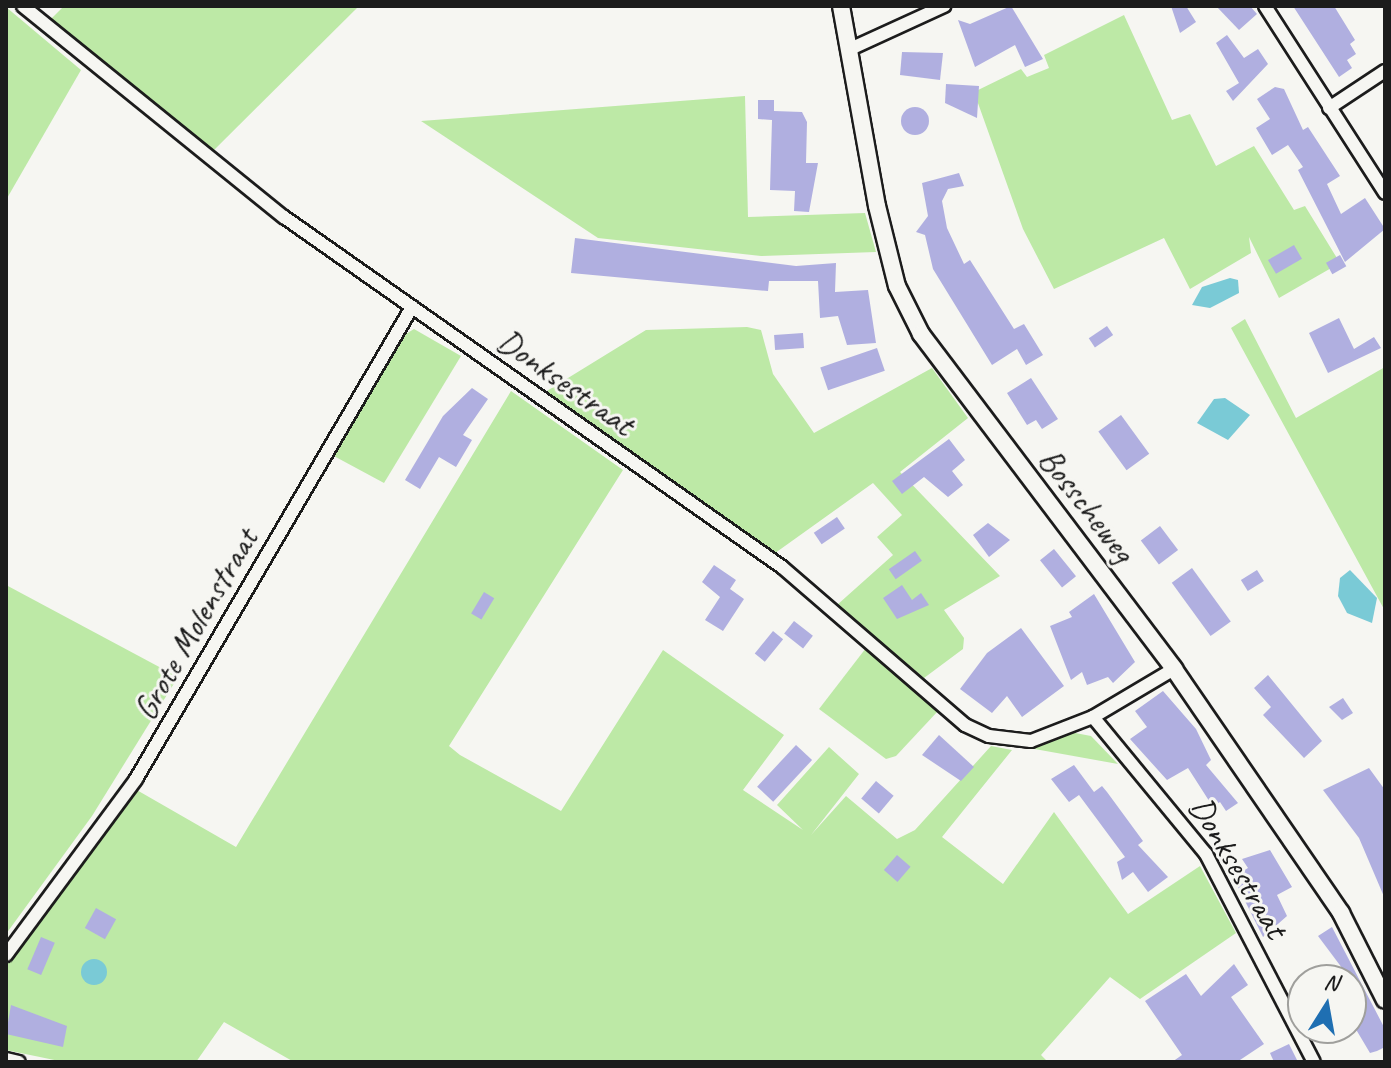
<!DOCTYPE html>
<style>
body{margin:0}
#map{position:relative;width:1391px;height:1068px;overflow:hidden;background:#f6f6f2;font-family:Caveat,sans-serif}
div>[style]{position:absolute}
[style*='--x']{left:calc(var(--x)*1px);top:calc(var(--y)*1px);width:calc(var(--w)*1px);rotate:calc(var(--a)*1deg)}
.green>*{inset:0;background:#bde9a6}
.water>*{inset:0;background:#7acad6}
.round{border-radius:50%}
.building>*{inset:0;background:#b0afe0;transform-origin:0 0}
.roads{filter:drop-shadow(2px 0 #1c1c1c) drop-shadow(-2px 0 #1c1c1c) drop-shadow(0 2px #1c1c1c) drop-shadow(0 -2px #1c1c1c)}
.minor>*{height:12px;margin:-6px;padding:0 6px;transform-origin:6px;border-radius:6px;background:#f6f6f2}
.tertiary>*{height:16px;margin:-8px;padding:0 8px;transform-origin:8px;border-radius:8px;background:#f6f6f2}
span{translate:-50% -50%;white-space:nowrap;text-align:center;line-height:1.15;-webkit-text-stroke:6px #f6f6f2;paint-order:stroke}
.street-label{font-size:34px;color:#1c1c1c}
.frame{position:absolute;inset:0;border:8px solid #1c1c1c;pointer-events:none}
.north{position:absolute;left:1287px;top:964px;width:80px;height:80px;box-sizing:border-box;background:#f6f6f2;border:2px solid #9f9f9c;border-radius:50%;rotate:11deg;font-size:22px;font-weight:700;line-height:32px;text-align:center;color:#1c1c1c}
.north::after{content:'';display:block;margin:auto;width:28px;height:36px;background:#1f6fb2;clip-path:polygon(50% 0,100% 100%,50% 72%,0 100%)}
</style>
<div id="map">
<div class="green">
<i style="clip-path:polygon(64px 6px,359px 6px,209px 155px,48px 22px)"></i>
<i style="clip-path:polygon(6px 7px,81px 70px,6px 200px)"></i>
<i style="clip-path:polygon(1124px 15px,1172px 120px,1190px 114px,1216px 166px,1254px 146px,1294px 210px,1305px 206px,1340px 263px,1279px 298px,1249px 237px,1251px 253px,1190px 289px,1164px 238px,1054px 289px,1023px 229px,974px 92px,1021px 69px,1027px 77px,1049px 68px,1044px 55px)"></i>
<i style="clip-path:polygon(745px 96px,748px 217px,865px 213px,876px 252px,761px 256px,598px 238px,421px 121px)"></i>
<i style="clip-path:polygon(1245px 319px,1296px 418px,1385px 367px,1385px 611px,1231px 328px)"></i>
<i style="clip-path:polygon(747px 327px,761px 330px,773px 374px,814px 433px,932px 368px,968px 418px,900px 472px,1000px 576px,944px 610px,964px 638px,963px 649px,924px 678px,837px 605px,893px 555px,877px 537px,902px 515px,873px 483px,771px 556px,542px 394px,646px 330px)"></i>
<i style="clip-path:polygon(414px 329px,461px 356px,384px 483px,332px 455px,401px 337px)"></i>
<i style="clip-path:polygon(511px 391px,623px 470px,449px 746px,460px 755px,561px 811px,663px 650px,784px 735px,743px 790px,803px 830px,777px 805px,829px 747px,859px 774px,811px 835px,846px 796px,897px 839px,915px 830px,991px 746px,1012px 750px,942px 837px,1003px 884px,1054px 812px,1128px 914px,1200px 866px,1236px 933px,1140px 999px,1110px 977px,1041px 1055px,1048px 1062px,294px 1062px,224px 1022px,196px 1062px,64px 1062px,6px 1050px,6px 963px,135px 789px,236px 847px)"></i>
<i style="clip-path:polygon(6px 585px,178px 677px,92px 816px,6px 934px)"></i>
<i style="clip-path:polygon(866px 648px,938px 711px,896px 756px,886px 759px,819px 709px)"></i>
<i style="clip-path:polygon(1070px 732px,1091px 736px,1118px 764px,1029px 748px)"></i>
</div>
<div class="water">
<i style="clip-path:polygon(1230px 278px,1238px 280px,1239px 293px,1210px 308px,1192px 305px,1202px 287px)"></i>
<i style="clip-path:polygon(1225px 398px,1250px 415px,1228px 440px,1197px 423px,1214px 399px)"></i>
<i style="clip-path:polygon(1350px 570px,1377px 598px,1372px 623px,1347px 613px,1338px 596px,1340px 578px)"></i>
<i class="round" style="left:81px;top:959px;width:26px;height:26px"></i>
</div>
<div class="building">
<i style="clip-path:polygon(1011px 6px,1043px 59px,1025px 67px,1015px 45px,975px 67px,958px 20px,970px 24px)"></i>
<i style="clip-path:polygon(1171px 6px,1186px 6px,1196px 22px,1180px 33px)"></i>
<i style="clip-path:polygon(1216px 6px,1250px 6px,1257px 14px,1239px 30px)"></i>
<i style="clip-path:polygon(1293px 6px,1334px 6px,1355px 40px,1350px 44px,1356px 54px,1347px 60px,1352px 68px,1339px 77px)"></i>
<i style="clip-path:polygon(1227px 35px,1244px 58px,1258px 49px,1268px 64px,1233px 101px,1226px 91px,1239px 83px,1216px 43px)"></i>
<i style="clip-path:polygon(902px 52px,943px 53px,940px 80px,900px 75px)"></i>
<i style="clip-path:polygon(946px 84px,979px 86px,977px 118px,945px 103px)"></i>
<i style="clip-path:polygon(1275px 87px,1284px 89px,1303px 130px,1308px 127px,1340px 176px,1327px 184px,1341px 214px,1365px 198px,1385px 229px,1345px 262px,1298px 170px,1303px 167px,1288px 145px,1272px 155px,1256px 128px,1270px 119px,1257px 99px)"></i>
<i style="clip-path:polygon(758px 100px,774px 100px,774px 111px,802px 112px,807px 122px,806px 163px,818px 163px,809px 212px,794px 211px,795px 191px,770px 190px,772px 120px,758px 119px)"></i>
<i class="round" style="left:901px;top:107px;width:28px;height:28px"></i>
<i style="clip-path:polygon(959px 173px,964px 186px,948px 189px,942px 201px,947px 228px,964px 264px,970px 260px,1014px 329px,1024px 324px,1043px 355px,1026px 365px,1017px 349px,992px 365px,933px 269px,925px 235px,916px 232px,928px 216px,922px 183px)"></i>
<i style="clip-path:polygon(575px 238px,796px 266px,836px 263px,835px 292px,868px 290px,876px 343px,847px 345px,838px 316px,820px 318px,818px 281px,769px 281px,768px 291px,571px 273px)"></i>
<i style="left:1294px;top:245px;width:16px;height:30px;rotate:60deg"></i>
<i style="left:1340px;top:255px;width:13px;height:16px;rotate:61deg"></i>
<i style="clip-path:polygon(1339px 318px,1354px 349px,1374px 337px,1381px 348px,1328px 373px,1309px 333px)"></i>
<i style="left:1107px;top:326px;width:11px;height:22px;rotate:56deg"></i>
<i style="left:803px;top:333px;width:15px;height:29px;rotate:86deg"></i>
<i style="left:877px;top:348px;width:24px;height:60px;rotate:71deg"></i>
<i style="clip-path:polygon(1031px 378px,1058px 419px,1042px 429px,1036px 420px,1027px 425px,1007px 393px)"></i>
<i style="clip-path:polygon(472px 388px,488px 399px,463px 435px,472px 440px,456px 467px,439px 457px,420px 489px,405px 480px,443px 416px)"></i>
<i style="left:1121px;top:415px;width:48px;height:28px;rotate:54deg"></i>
<i style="clip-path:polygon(949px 439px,965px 460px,952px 471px,963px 485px,948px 497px,924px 477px,902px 494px,892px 481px)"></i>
<i style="left:837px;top:517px;width:14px;height:28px;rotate:56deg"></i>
<i style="clip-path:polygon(988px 523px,1010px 540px,989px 557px,973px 535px)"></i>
<i style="left:1160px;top:526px;width:30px;height:24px;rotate:53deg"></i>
<i style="left:1054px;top:549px;width:35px;height:18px;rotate:51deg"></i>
<i style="left:915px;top:551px;width:12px;height:32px;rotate:55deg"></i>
<i style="clip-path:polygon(714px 565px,736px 580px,730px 589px,744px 599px,723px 631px,705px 620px,720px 597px,702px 582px)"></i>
<i style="left:1192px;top:568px;width:66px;height:25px;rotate:54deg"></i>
<i style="left:1257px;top:570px;width:13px;height:19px;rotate:58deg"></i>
<i style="clip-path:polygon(902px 585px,912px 600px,921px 593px,929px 605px,897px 619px,883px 598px)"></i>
<i style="left:484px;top:592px;width:12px;height:25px;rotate:31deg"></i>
<i style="clip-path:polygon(1094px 594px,1135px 662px,1113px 683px,1108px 677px,1087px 685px,1082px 672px,1071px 680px,1050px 626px,1072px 617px,1069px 612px)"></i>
<i style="left:794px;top:621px;width:24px;height:16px;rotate:38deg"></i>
<i style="clip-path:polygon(1021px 628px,1064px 686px,1022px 717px,1007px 696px,992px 713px,960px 689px,987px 653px)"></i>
<i style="left:773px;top:631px;width:13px;height:29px;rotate:39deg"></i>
<i style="clip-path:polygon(1268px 675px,1322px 741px,1304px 758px,1263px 715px,1271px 707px,1254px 688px)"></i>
<i style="clip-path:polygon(1163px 691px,1196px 729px,1211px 760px,1206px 765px,1238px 803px,1226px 811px,1220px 802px,1213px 807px,1188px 768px,1167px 780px,1130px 739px,1147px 727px,1135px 711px)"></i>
<i style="clip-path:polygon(1343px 698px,1353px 713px,1342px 720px,1329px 707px)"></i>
<i style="clip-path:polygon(939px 735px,974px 767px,961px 781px,922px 755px)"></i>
<i style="left:796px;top:745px;width:22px;height:57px;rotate:43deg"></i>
<i style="clip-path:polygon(1074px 765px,1094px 792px,1102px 786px,1107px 792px,1143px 841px,1138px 845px,1168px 877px,1148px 892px,1133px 872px,1122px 880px,1117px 862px,1125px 857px,1079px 795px,1069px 802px,1051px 779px)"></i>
<i style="clip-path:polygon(1369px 768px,1385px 790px,1385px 899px,1359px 838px,1323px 790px)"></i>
<i style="left:876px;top:781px;width:23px;height:23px;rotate:40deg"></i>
<i style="clip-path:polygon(1270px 850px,1292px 887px,1277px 895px,1287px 916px,1263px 937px,1233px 877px,1248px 868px,1242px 859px)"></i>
<i style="left:897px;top:855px;width:18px;height:20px;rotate:41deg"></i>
<i style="left:96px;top:908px;width:23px;height:23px;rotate:29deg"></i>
<i style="clip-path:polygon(1332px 927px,1385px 1029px,1385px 1047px,1377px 1051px,1370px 1053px,1351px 1021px,1351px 980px,1318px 936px)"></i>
<i style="left:41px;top:937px;width:15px;height:35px;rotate:23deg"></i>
<i style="clip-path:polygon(1234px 964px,1248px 985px,1231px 997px,1264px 1044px,1237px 1062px,1172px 1062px,1182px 1055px,1145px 1001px,1186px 974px,1201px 996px)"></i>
<i style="clip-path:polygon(11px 1005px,67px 1026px,63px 1047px,6px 1034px)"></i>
<i style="clip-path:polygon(1289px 1044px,1298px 1062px,1274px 1062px,1270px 1053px)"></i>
</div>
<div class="roads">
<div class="minor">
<i style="--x:23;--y:6;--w:336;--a:39"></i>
<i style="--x:284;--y:217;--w:609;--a:35.1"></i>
<i style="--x:782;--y:567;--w:242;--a:40.8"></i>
<i style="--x:965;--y:725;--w:26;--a:25"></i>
<i style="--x:989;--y:736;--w:42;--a:6.8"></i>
<i style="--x:1031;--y:741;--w:66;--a:-21.2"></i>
<i style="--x:1093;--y:717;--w:94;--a:-30.7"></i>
<i style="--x:1265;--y:6;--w:222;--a:57.3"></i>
<i style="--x:848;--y:50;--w:106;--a:-24.6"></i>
<i style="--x:1329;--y:108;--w:67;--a:-33.5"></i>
<i style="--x:1093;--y:717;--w:178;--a:50.5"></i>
<i style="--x:1206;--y:854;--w:234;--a:62.6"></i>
<i style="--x:6;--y:955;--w:219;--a:-53.5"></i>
<i style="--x:136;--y:779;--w:547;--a:-59.68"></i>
<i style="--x:6;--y:1059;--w:13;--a:13"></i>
</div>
<div class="tertiary">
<i style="--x:841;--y:6;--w:203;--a:79.8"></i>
<i style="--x:877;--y:206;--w:82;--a:76"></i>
<i style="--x:897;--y:286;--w:54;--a:63.4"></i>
<i style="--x:921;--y:334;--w:420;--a:52.9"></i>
<i style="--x:1174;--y:669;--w:296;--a:55.6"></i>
<i style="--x:1341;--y:913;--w:97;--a:63.2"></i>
</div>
</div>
<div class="street-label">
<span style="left:566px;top:382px;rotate:35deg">Donksestraat</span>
<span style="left:1087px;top:505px;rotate:52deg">Bosscheweg</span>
<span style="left:195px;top:624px;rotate:-60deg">Grote Molenstraat</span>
<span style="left:1239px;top:867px;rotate:59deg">Donksestraat</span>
</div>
<div class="frame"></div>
<div class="north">N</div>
</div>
